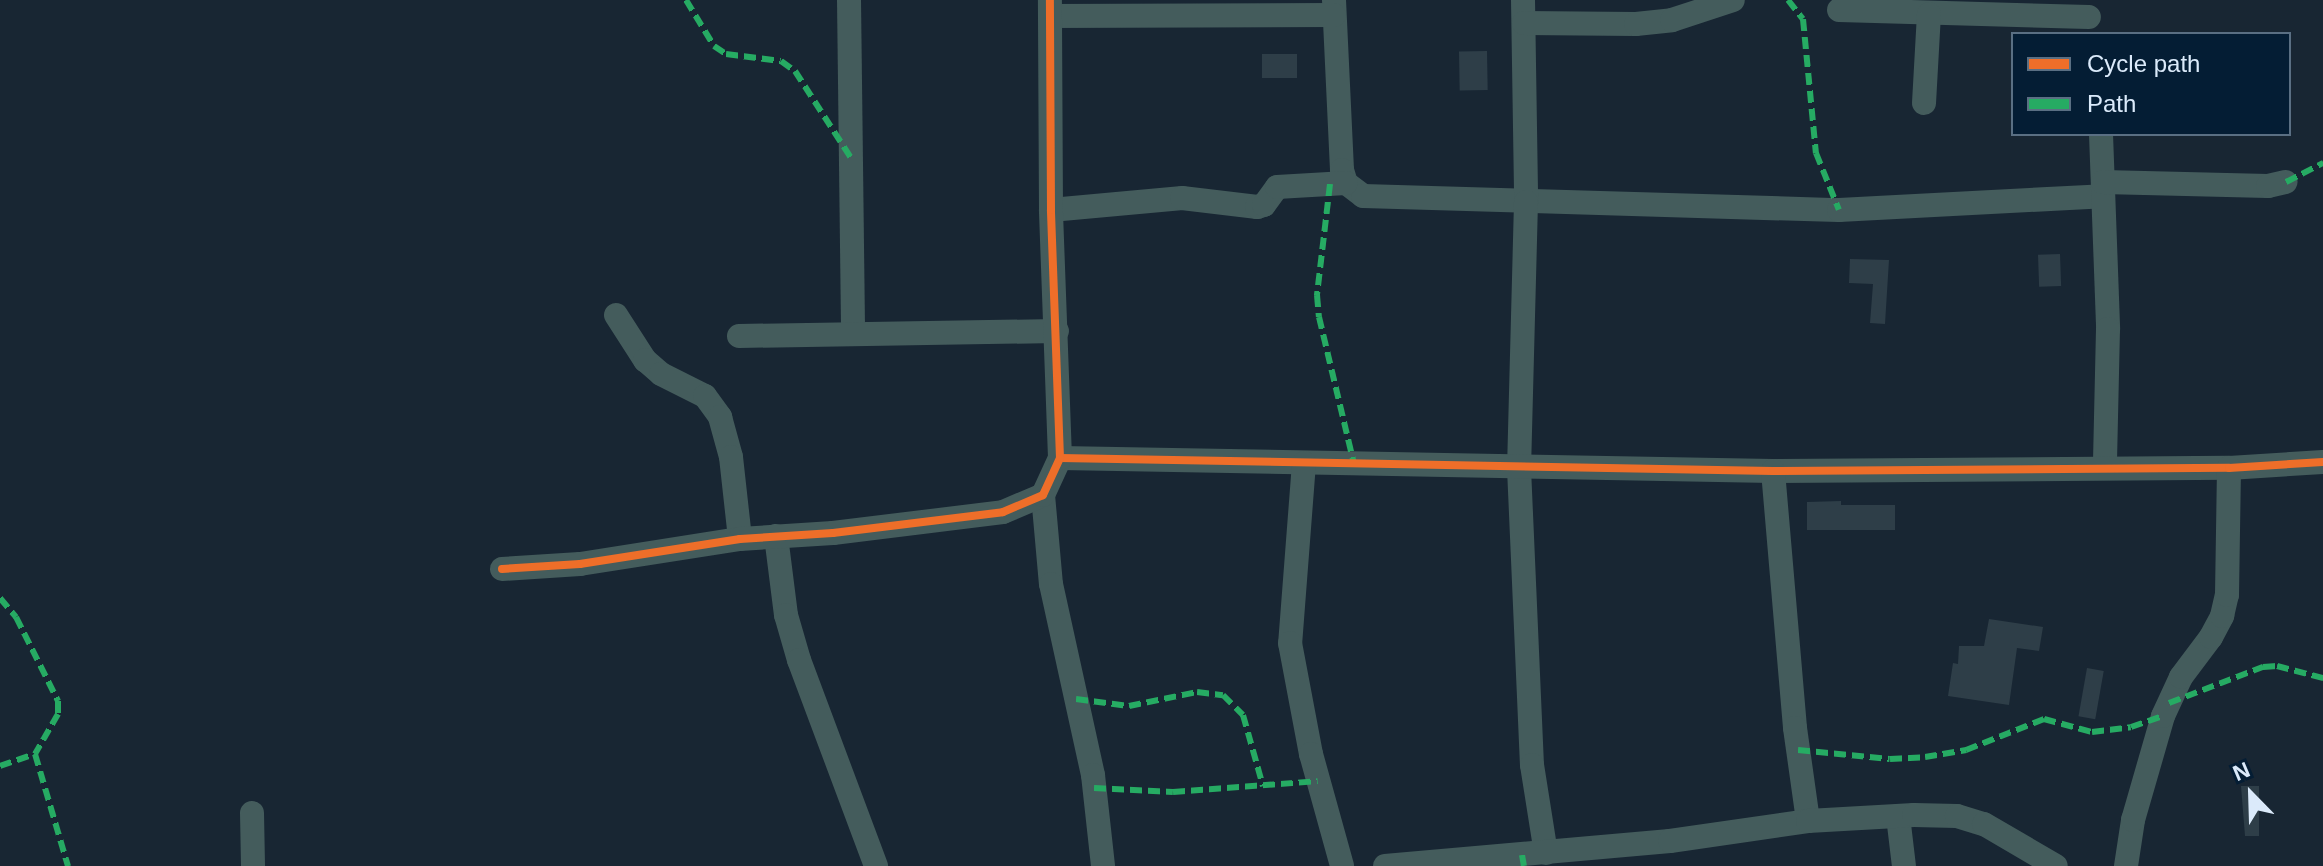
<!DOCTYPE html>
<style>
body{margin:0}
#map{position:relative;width:2323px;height:866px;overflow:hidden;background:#182633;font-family:Helvetica,sans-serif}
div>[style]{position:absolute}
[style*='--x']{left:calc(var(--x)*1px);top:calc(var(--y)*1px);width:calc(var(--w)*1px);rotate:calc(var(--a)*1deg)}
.building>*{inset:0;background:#2e3e48;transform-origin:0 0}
.minor>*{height:24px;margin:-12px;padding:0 12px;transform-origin:12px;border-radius:12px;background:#445c5c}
.quiet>*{height:6px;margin-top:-3px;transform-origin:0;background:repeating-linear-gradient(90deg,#26ab63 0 12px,transparent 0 18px)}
.cycleway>*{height:8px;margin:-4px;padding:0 4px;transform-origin:4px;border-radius:4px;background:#ee6e29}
span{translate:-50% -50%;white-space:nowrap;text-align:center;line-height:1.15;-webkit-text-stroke:6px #041d34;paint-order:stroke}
.legend{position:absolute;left:2011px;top:32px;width:280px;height:104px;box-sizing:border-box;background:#041d34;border:2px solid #5a6f83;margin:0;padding:10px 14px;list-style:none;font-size:24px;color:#dbeafa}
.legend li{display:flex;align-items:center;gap:16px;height:40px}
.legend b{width:40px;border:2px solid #5a6f83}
.north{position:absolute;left:2211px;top:754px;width:80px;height:80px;-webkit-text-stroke:6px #041d34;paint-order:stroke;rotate:337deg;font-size:22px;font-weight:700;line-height:32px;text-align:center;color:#dbeafa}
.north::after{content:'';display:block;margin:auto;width:28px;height:36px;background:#dbeafa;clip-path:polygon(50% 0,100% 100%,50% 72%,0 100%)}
</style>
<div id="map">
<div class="building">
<i style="left:1487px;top:51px;width:39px;height:28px;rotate:89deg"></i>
<i style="left:1262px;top:54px;width:35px;height:24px"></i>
<i style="left:2060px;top:254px;width:32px;height:22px;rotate:88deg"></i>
<i style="clip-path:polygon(1850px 259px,1889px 260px,1885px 324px,1870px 323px,1873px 284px,1849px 283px)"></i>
<i style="clip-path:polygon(1841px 501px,1841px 505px,1895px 505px,1895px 530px,1807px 530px,1807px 502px)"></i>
<i style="clip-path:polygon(1989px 619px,2043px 627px,2039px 651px,2017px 648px,2009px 705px,1948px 696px,1953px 663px,1958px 664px,1959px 646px,1984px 646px)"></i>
<i style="left:2087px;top:668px;width:17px;height:49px;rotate:10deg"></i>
<i style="clip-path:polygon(2241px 786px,2259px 786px,2259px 836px,2245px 836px)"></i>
</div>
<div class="minor">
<i style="--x:849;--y:0;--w:332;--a:89.3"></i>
<i style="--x:1334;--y:0;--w:170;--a:87.3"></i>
<i style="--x:1342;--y:170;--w:14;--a:73"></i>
<i style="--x:1346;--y:183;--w:21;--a:37"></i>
<i style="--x:1363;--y:196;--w:476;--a:1.7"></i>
<i style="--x:1839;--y:210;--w:264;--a:-3"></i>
<i style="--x:1523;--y:0;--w:202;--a:89.1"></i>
<i style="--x:1526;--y:202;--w:266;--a:91.5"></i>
<i style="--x:1519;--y:468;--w:297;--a:87.5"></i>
<i style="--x:1532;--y:765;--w:89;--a:81"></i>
<i style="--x:1839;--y:10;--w:250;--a:1.6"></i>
<i style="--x:1050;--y:16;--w:284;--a:-0.2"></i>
<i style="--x:1524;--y:23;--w:112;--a:0.5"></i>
<i style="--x:1636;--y:24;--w:36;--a:-6"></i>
<i style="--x:1672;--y:20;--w:64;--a:-18.2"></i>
<i style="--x:1924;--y:103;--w:89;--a:-86.8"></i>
<i style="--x:2101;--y:134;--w:195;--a:87.9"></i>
<i style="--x:2108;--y:329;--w:137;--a:91.3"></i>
<i style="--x:2103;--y:182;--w:165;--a:1.4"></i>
<i style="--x:2268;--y:186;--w:18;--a:-13"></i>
<i style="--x:1051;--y:210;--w:132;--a:-5.2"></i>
<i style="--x:1182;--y:198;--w:76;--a:6.8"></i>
<i style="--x:1257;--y:207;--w:7;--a:-16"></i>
<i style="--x:1264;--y:205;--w:22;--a:-54"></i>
<i style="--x:1277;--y:187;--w:69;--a:-3.3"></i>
<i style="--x:616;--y:315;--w:54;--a:57.2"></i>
<i style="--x:645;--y:360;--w:21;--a:41"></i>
<i style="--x:661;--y:374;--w:49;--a:26.6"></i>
<i style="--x:705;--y:396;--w:26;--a:54"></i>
<i style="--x:720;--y:417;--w:41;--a:74.6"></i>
<i style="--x:731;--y:457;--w:82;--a:83.7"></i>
<i style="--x:739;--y:336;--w:318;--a:-0.9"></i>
<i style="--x:1060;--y:458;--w:713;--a:1.04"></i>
<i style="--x:1773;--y:471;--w:456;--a:-0.4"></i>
<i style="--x:2229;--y:468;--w:94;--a:-3.7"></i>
<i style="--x:1304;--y:463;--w:181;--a:94.4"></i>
<i style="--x:1290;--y:643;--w:113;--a:79.3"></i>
<i style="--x:1311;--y:754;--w:116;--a:74.5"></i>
<i style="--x:1773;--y:471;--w:258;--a:85.1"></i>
<i style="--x:1795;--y:728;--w:94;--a:82"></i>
<i style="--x:1043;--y:495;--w:89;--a:84.9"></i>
<i style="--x:1051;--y:584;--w:196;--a:77.6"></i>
<i style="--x:1093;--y:775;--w:92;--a:83.7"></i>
<i style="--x:776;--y:536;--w:80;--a:82.8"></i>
<i style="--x:786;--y:615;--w:47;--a:73.9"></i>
<i style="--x:799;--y:660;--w:220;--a:69.5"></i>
<i style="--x:502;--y:569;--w:78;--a:-3.7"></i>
<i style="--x:580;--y:564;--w:162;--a:-8.9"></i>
<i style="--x:740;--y:539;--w:93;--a:-3.7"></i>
<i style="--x:833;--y:533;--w:171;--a:-7"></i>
<i style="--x:1003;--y:512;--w:43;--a:-23"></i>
<i style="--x:1043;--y:495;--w:41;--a:-65.3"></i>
<i style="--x:1060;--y:458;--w:248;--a:-92.1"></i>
<i style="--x:1051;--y:210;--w:210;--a:-90.3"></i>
<i style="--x:252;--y:813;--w:53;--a:88.9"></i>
<i style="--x:1898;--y:816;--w:50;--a:83.2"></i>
<i style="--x:1385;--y:866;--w:286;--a:-5"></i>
<i style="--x:1670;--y:841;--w:139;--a:-8.2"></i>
<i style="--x:1808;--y:821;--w:106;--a:-3.2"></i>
<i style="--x:1914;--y:815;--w:43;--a:1.3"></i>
<i style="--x:1957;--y:816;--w:28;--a:17"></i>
<i style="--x:1984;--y:824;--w:83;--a:30.3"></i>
<i style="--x:2126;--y:866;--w:47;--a:-81.3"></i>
<i style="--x:2133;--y:820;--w:108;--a:-73.9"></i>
<i style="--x:2163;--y:716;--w:43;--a:-65.2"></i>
<i style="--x:2181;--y:677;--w:50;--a:-53.1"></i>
<i style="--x:2211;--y:637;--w:24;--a:-62"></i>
<i style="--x:2222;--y:616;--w:22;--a:-77"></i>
<i style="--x:2227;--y:595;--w:127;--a:-89.1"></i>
</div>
<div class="quiet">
<i style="--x:686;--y:0;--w:54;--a:58.7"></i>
<i style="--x:714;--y:46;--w:14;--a:34"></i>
<i style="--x:726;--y:54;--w:55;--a:7.3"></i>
<i style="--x:781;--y:61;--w:17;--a:36"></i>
<i style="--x:795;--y:71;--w:103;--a:57.2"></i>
<i style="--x:1788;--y:0;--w:24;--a:52"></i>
<i style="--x:1803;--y:19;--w:135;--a:84.5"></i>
<i style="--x:1816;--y:153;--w:61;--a:68"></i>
<i style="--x:2286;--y:182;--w:42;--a:-27.2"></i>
<i style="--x:1330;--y:184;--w:112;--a:96.7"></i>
<i style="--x:1317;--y:295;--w:22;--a:85"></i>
<i style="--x:1319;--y:317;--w:151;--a:76.6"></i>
<i style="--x:0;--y:598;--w:25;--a:50"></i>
<i style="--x:16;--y:617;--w:94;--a:63.4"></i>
<i style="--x:58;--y:701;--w:13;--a:90"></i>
<i style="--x:58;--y:714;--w:46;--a:119.9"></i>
<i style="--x:35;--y:754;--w:117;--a:73.6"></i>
<i style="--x:1076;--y:699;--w:53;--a:7.5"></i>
<i style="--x:1129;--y:706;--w:69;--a:-11.6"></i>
<i style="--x:1197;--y:692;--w:26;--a:7"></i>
<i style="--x:1223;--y:695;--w:28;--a:45"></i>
<i style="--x:1243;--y:715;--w:74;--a:74.3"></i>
<i style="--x:2169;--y:703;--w:101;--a:-21"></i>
<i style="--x:2263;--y:667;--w:14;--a:-4"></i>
<i style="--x:2277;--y:666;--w:48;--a:14.6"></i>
<i style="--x:1798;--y:750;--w:92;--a:5.6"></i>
<i style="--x:1890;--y:759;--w:35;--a:-3"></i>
<i style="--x:1925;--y:757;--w:42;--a:-9.7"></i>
<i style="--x:1966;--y:750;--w:84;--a:-21.7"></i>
<i style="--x:2044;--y:719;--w:50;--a:15.2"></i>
<i style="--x:2092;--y:732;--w:39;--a:-7"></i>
<i style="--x:2131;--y:727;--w:34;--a:-19"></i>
<i style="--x:0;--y:766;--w:37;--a:-19"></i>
<i style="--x:1094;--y:788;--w:79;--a:2.9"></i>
<i style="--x:1173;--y:792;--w:145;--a:-4.3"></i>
<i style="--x:1522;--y:855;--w:11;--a:80"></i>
</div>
<div class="cycleway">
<i style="--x:1060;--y:458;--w:713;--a:1.04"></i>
<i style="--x:1773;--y:471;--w:456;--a:-0.4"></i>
<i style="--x:2229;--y:468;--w:94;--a:-3.7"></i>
<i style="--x:502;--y:569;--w:78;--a:-3.7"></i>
<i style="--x:580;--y:564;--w:162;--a:-8.9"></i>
<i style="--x:740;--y:539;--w:93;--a:-3.7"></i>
<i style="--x:833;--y:533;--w:171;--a:-7"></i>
<i style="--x:1003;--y:512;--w:43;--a:-23"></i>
<i style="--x:1043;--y:495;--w:41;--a:-65.3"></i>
<i style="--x:1060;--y:458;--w:248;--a:-92.1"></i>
<i style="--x:1051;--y:210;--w:210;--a:-90.3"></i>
</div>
<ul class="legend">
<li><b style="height:10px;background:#ee6e29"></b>Cycle path</li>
<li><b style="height:10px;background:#26ab63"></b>Path</li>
</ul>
<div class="north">N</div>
</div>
